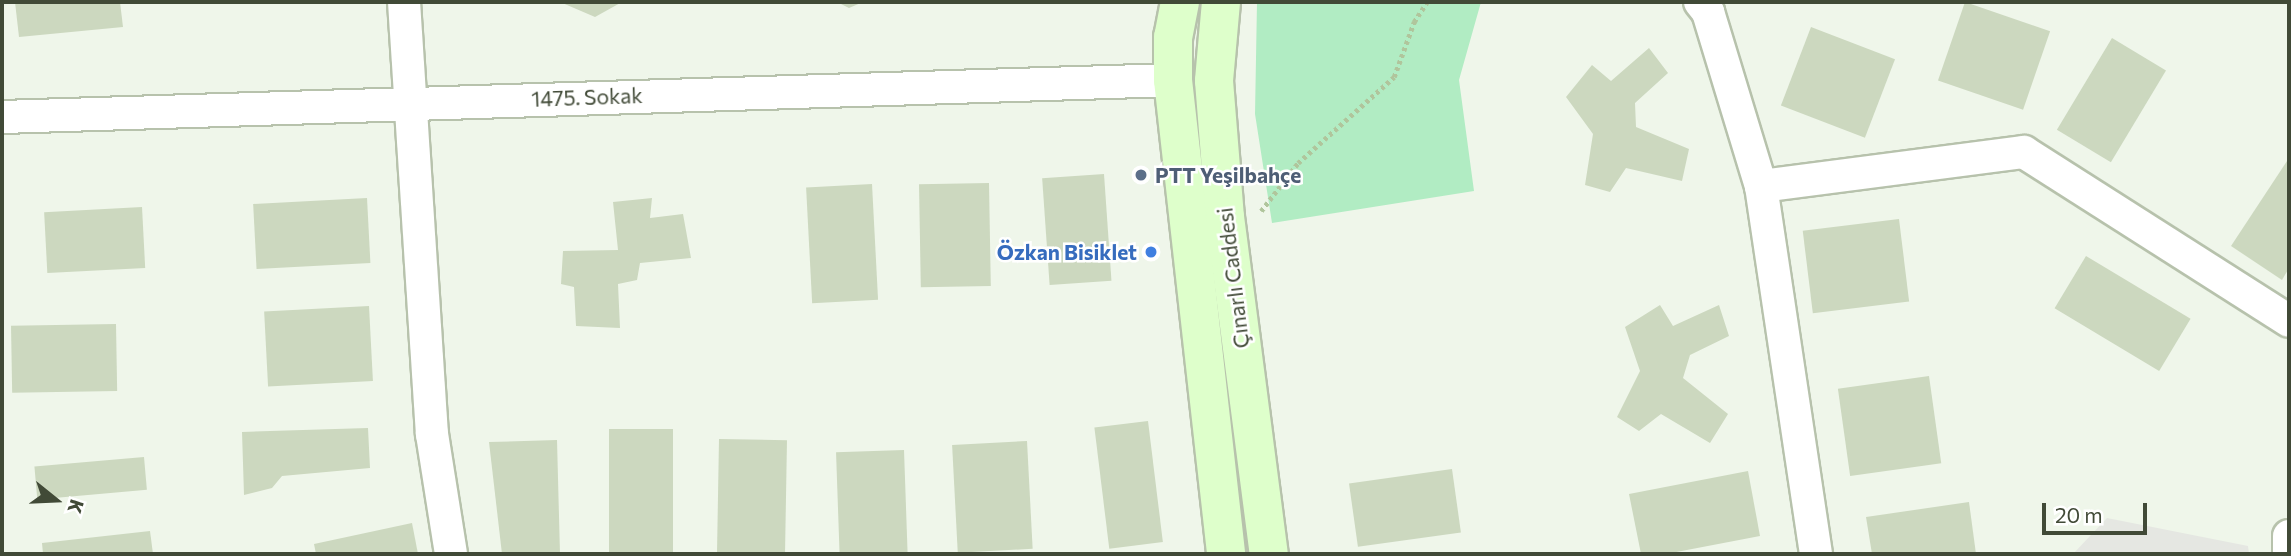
<!DOCTYPE html>
<meta charset="utf-8">
<style>
body{margin:0}
#map{position:relative;width:2291px;height:556px;overflow:hidden;background:#eff6ea;font-family:Commissioner,sans-serif}
div>[style]{position:absolute}
[style*='--x']{left:calc(var(--x)*1px);top:calc(var(--y)*1px);width:calc(var(--w)*1px);rotate:calc(var(--a)*1deg)}
.green>*{inset:0;background:#b1ecc3}
.parking>*{inset:0;background:#e5e7e2}
.building>*{inset:0;background:#ccd8bf;transform-origin:0 0}
.path>*{height:4.5px;margin-top:-2.25px;transform-origin:0;background:repeating-linear-gradient(90deg,#b0c59c 0 3.5px,transparent 0 7px)}
.roads{filter:drop-shadow(2px 0 #b7c2ac) drop-shadow(-2px 0 #b7c2ac) drop-shadow(0 2px #b7c2ac) drop-shadow(0 -2px #b7c2ac)}
.street>*{height:32px;margin:-16px;padding:0 16px;transform-origin:16px;border-radius:16px;background:#fff}
.secondary>*{height:38px;margin:-19px;padding:0 19px;transform-origin:19px;border-radius:19px;background:#deffcb}
.dots>*{width:19px;height:19px;translate:-50% -50%;box-sizing:border-box;border:4px solid #fff;border-radius:50%}
span{translate:-50% -50%;white-space:nowrap;text-align:center;line-height:1.15;-webkit-text-stroke:5px #fff;paint-order:stroke}
.street-label{font-size:21px;color:#414a37}
.service-label{font-size:21px;color:#4e5e75;font-weight:700}
.left{translate:0 -50%;text-align:left}
.shop-label{font-size:21px;color:#366cbe;font-weight:700}
.right{translate:-100% -50%;text-align:right}
.frame{position:absolute;inset:0;border:4px solid #414a37;pointer-events:none}
.north{position:absolute;left:21px;top:465px;width:70px;height:70px;-webkit-text-stroke:5px #fff;paint-order:stroke;rotate:108deg;font-size:19px;font-weight:700;line-height:28px;text-align:center;color:#414a37}
.north::after{content:'';display:block;margin:auto;width:24px;height:32px;background:#414a37;clip-path:polygon(50% 0,100% 100%,50% 72%,0 100%)}
.scale{position:absolute;left:2042px;top:503px;width:105px;height:32px;box-sizing:border-box;border:4px solid #414a37;border-top:0;padding-left:9px;font-size:21px;line-height:24px;white-space:nowrap;color:#414a37;-webkit-text-stroke:5px #fff;paint-order:stroke}
</style>
<div id="map">
<div class="green">
<i style="clip-path:polygon(1257px 2px,1481px 2px,1459px 80px,1474px 191px,1272px 223px,1255px 114px)"></i>
</div>
<div class="parking">
<i style="clip-path:polygon(2107px 518px,2248px 546px,2249px 554px,2073px 554px)"></i>
</div>
<div class="building">
<i style="clip-path:polygon(15px 2px,120px 2px,123px 27px,19px 37px)"></i>
<i style="clip-path:polygon(560px 2px,622px 2px,595px 17px)"></i>
<i style="clip-path:polygon(837px 2px,863px 2px,849px 8px)"></i>
<i style="left:1965px;top:2px;width:90px;height:83px;rotate:19deg"></i>
<i style="left:1811px;top:27px;width:90px;height:84px;rotate:21deg"></i>
<i style="left:2112px;top:38px;width:63px;height:107px;rotate:31deg"></i>
<i style="clip-path:polygon(1649px 48px,1668px 73px,1635px 103px,1636px 127px,1689px 149px,1682px 181px,1626px 168px,1610px 192px,1585px 185px,1593px 134px,1566px 97px,1592px 65px,1611px 81px)"></i>
<i style="clip-path:polygon(2289px 158px,2289px 268px,2282px 280px,2231px 246px)"></i>
<i style="left:1104px;top:174px;width:107px;height:62px;rotate:86deg"></i>
<i style="left:989px;top:183px;width:103px;height:70px;rotate:89deg"></i>
<i style="left:872px;top:184px;width:116px;height:66px;rotate:87deg"></i>
<i style="left:367px;top:198px;width:65px;height:114px;rotate:87deg"></i>
<i style="clip-path:polygon(652px 198px,650px 218px,683px 214px,691px 258px,640px 263px,637px 280px,618px 284px,620px 328px,576px 326px,574px 287px,561px 284px,563px 251px,618px 250px,613px 202px)"></i>
<i style="left:142px;top:207px;width:61px;height:98px;rotate:87deg"></i>
<i style="left:1899px;top:219px;width:83px;height:97px;rotate:83deg"></i>
<i style="left:2086px;top:256px;width:122px;height:61px;rotate:31deg"></i>
<i style="clip-path:polygon(1660px 305px,1673px 326px,1719px 305px,1729px 336px,1690px 355px,1683px 378px,1728px 414px,1710px 443px,1661px 414px,1639px 431px,1617px 417px,1640px 371px,1625px 327px)"></i>
<i style="left:369px;top:306px;width:75px;height:105px;rotate:87deg"></i>
<i style="left:116px;top:324px;width:67px;height:105px;rotate:89deg"></i>
<i style="left:1929px;top:376px;width:88px;height:92px;rotate:82deg"></i>
<i style="left:1148px;top:421px;width:122px;height:54px;rotate:83deg"></i>
<i style="clip-path:polygon(368px 428px,370px 468px,282px 476px,272px 488px,244px 495px,242px 432px)"></i>
<i style="left:609px;top:429px;width:64px;height:125px"></i>
<i style="left:719px;top:439px;width:68px;height:115px;rotate:1deg"></i>
<i style="clip-path:polygon(557px 440px,560px 554px,502px 554px,489px 442px)"></i>
<i style="left:1027px;top:441px;width:108px;height:75px;rotate:87deg"></i>
<i style="left:904px;top:450px;width:103px;height:68px;rotate:88deg"></i>
<i style="left:144px;top:457px;width:33px;height:110px;rotate:85deg"></i>
<i style="left:1452px;top:469px;width:64px;height:104px;rotate:82deg"></i>
<i style="clip-path:polygon(1748px 471px,1760px 536px,1666px 554px,1641px 554px,1629px 494px)"></i>
<i style="clip-path:polygon(1969px 502px,1976px 554px,1872px 554px,1866px 517px)"></i>
<i style="clip-path:polygon(412px 523px,418px 554px,316px 554px,314px 544px)"></i>
<i style="clip-path:polygon(150px 531px,153px 554px,43px 554px,42px 543px)"></i>
</div>
<div class="path">
<i style="--x:1261;--y:211;--w:61;--a:-52.4"></i>
<i style="--x:1298;--y:163;--w:129;--a:-41.9"></i>
<i style="--x:1394;--y:77;--w:59;--a:-70"></i>
<i style="--x:1414;--y:22;--w:24;--a:-57"></i>
</div>
<div class="roads">
<div class="street">
<i style="--x:404;--y:2;--w:433;--a:86.3"></i>
<i style="--x:432;--y:434;--w:121;--a:81"></i>
<i style="--x:1700;--y:2;--w:13;--a:51"></i>
<i style="--x:1708;--y:12;--w:182;--a:73.1"></i>
<i style="--x:1761;--y:186;--w:372;--a:81.5"></i>
<i style="--x:2;--y:117;--w:1172;--a:-1.81"></i>
<i style="--x:1761;--y:186;--w:265;--a:-7.4"></i>
<i style="--x:2024;--y:152;--w:314;--a:32.5"></i>
<i style="--x:2289;--y:554;--w:18;--a:-90"></i>
</div>
<div class="secondary">
<i style="--x:1180;--y:2;--w:36;--a:101"></i>
<i style="--x:1173;--y:37;--w:43;--a:90"></i>
<i style="--x:1173;--y:80;--w:477;--a:83.6"></i>
<i style="--x:1221;--y:2;--w:79;--a:95.1"></i>
<i style="--x:1214;--y:81;--w:136;--a:85.4"></i>
<i style="--x:1225;--y:217;--w:340;--a:82.6"></i>
</div>
</div>
<div class="dots">
<i style="left:1141px;top:175px;background:#5c6f8a"></i>
<i style="left:1151px;top:252px;background:#3f7fe0"></i>
</div>
<div class="street-label">
<span style="left:587px;top:97px;rotate:-2deg">1475. Sokak</span>
<span style="left:1233px;top:278px;rotate:-97deg">Çınarlı Caddesi</span>
</div>
<div class="service-label">
<span class="left" style="left:1155px;top:175px">PTT Yeşilbahçe</span>
</div>
<div class="shop-label">
<span class="right" style="left:1137px;top:252px">Özkan Bisiklet</span>
</div>
<div class="frame"></div>
<div class="north">K</div>
<div class="scale">20 m</div>
</div>
